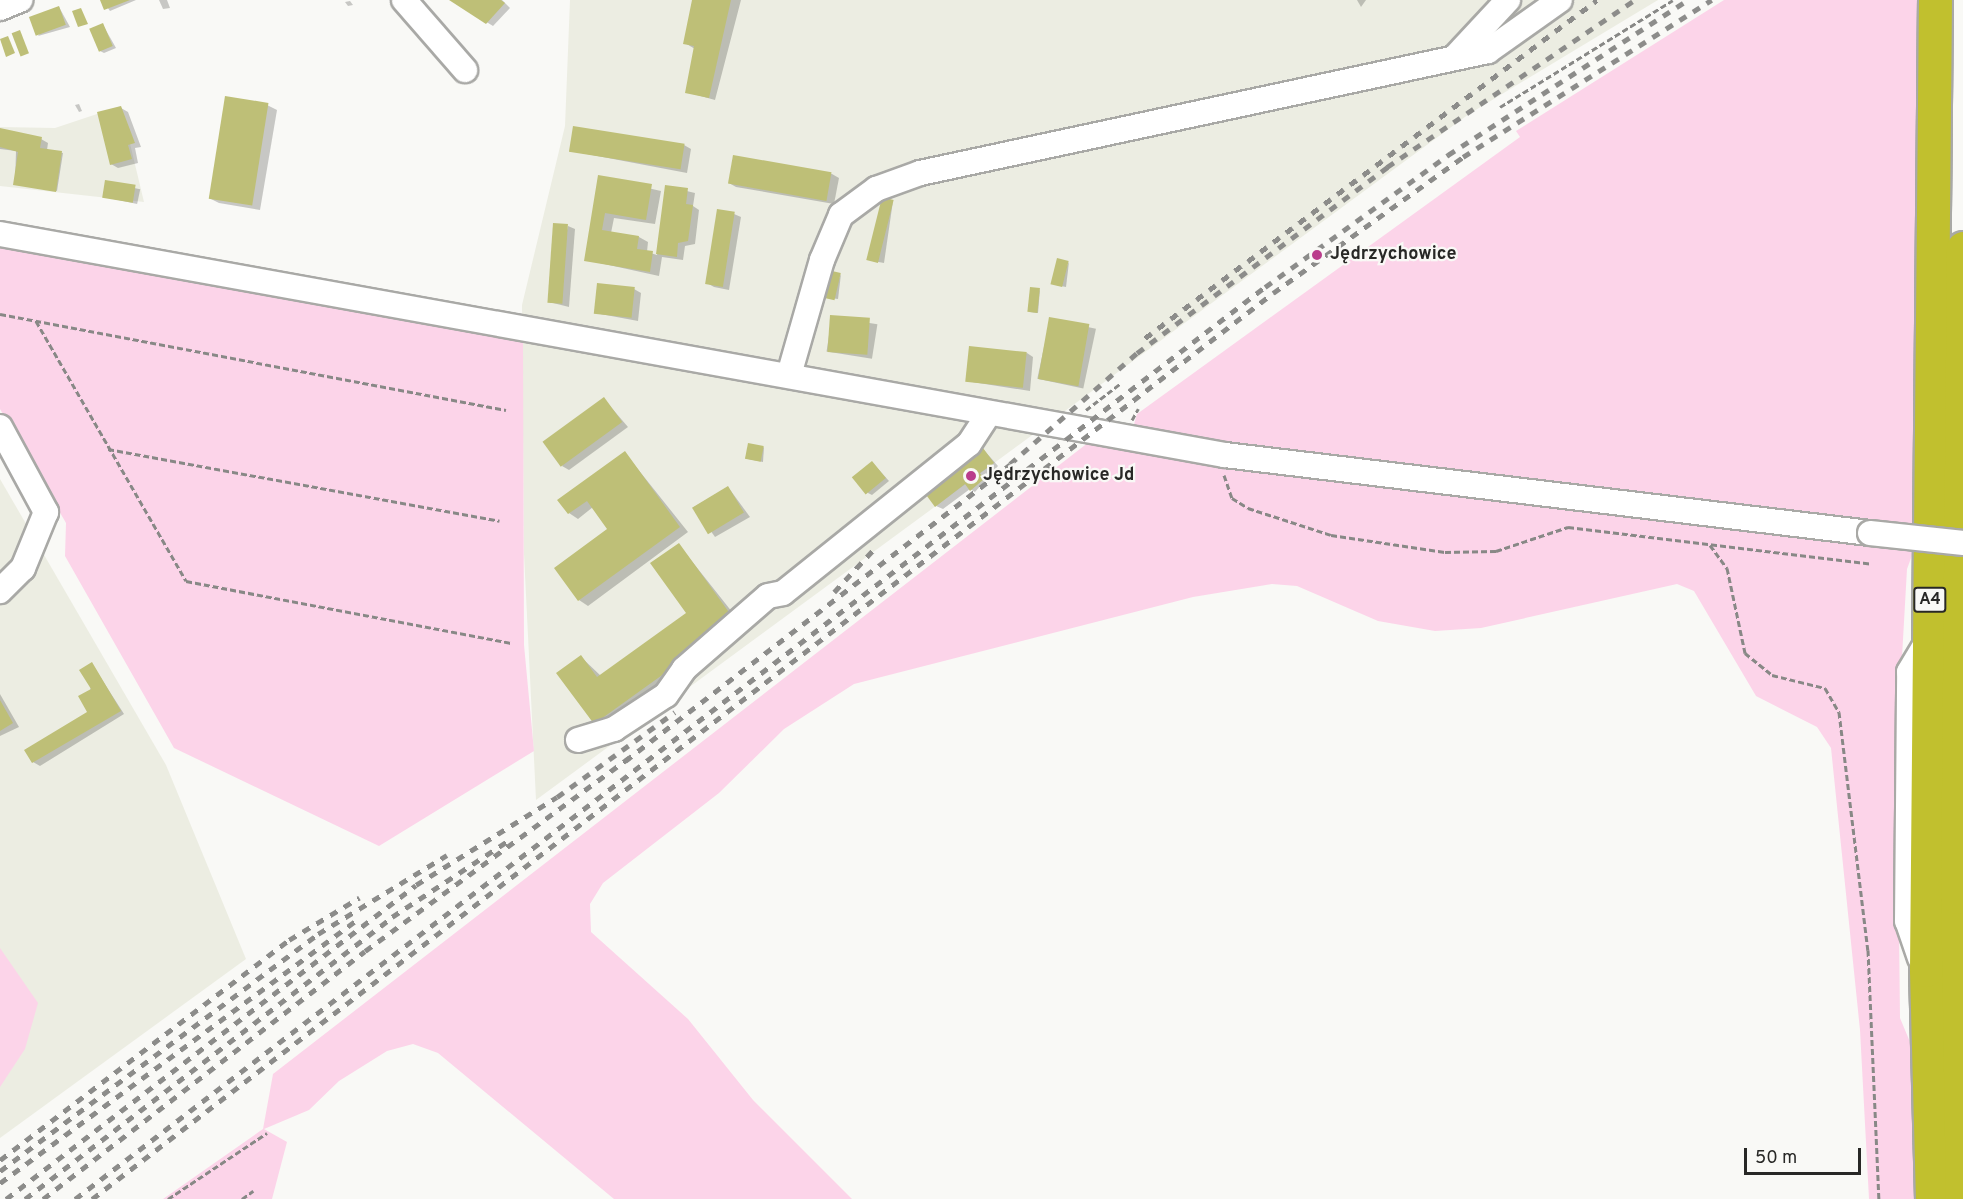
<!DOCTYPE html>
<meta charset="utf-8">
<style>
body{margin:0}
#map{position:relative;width:1963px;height:1199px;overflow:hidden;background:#f9f9f6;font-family:Overpass,sans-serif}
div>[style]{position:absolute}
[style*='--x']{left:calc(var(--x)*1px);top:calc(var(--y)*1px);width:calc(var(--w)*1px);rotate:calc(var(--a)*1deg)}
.built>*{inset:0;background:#ecede2}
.green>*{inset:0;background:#fcd4e9}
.shadow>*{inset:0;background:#0003;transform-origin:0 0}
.building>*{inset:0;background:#bebf77;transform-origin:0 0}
.path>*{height:3px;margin-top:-1.5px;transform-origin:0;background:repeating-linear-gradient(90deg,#888886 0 6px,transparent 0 9px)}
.roads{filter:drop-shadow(2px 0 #a9a9a6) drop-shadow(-2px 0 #a9a9a6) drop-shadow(0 2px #a9a9a6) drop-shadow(0 -2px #a9a9a6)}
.minor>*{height:24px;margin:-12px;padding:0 12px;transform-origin:12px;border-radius:12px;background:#fff}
.highway>*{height:33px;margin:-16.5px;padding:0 16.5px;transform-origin:16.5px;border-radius:16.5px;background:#c1c02e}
.rail>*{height:4.5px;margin-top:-2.25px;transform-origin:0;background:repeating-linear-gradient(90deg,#8c8c8a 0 8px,transparent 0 16px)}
.bridges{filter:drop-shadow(2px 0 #a9a9a6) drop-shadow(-2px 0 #a9a9a6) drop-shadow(0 2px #a9a9a6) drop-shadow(0 -2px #a9a9a6)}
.minor-bridge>*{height:24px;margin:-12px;padding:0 12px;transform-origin:12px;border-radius:12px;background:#fff}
.dots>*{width:16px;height:16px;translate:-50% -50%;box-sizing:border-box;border:3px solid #f9f9f6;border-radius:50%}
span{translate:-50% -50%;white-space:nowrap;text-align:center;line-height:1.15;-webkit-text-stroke:4.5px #f9f9f6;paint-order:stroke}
.shield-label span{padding:2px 4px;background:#f9f9f6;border:2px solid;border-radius:4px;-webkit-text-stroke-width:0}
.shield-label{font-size:16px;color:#282826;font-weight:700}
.poi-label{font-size:18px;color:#282826;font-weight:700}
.left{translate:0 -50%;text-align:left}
.scale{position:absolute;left:1744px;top:1148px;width:117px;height:27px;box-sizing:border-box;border:3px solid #282826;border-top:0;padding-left:8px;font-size:18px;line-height:21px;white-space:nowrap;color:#282826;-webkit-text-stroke:4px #f9f9f6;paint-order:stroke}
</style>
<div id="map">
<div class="built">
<i style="clip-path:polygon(570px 0,1658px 0,1469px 114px,536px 800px,524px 554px,522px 305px,565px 126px)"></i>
<i style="clip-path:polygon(121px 106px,144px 202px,0 186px,0 127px,55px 128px)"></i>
<i style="clip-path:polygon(0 479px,166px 765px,246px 959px,0 1138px)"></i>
</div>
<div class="green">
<i style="clip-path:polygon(1724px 0,1919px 0,1914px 524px,1345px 461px,1133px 428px,1137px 414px,1520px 137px,1516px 131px)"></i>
<i style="clip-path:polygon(0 247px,523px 342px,524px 645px,534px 751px,379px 846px,174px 748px,65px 556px,66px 523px,0 409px)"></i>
<i style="clip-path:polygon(1089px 442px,1280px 474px,1914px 550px,1907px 569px,1902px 657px,1898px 845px,1900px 1018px,1910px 1042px,1916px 1199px,1869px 1199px,1860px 1030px,1831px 748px,1817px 727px,1756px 696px,1694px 591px,1677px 584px,1481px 628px,1435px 631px,1378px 621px,1297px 586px,1272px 584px,1193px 597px,854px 684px,784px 729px,719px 793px,603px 883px,590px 904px,591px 932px,688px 1019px,753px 1100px,852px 1199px,614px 1199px,438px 1053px,413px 1044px,387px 1051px,339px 1081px,309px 1110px,264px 1129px,287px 1142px,272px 1199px,163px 1199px,263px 1129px,273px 1074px)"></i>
<i style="clip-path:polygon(0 948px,38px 1003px,25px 1049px,0 1087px)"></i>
</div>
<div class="shadow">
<i style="clip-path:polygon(102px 0,136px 0,110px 11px)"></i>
<i style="clip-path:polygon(159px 0,167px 0,170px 8px,163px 9px)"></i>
<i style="clip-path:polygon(451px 0,502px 0,510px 8px,493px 26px)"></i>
<i style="clip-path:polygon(693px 0,741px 0,715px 100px,686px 92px,695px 49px,685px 43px)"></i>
<i style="clip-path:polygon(1357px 0,1366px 0,1361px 7px)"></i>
<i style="clip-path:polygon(345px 2px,350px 1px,353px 5px,348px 6px)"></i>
<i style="clip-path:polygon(59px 7px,70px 27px,38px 36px)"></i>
<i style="clip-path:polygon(103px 25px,116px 48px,104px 53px,100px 51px)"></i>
<i style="clip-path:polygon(79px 104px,82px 111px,79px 112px,75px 105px)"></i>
<i style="clip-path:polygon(267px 105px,277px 110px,260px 210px,219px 203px,209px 198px)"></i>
<i style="clip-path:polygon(121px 108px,128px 112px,141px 147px,135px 148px,138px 163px,118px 168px,111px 164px)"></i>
<i style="clip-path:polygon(0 131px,41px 139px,48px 143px,47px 150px,63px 153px,57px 191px,15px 184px,16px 151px,0 149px)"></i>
<i style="clip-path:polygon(684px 145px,691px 149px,687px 173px,571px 151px)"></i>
<i style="clip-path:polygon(734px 157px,832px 174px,839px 178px,834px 204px,736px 187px,729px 183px)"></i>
<i style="clip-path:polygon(599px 177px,661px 191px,655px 224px,614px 218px,611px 233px,639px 237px,648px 242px,647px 252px,657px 255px,666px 186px,695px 193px,693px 206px,699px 210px,695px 244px,685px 246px,683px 260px,662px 257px,659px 276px,586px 260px)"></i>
<i style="left:106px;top:182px;width:35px;height:15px;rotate:12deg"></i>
<i style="clip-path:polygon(893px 201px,884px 263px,873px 261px)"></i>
<i style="clip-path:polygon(734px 214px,741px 217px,729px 290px,714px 287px,707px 283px)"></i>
<i style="clip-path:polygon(568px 226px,575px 229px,569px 307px,549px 302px)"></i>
<i style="clip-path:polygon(1069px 262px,1066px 287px,1056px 285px)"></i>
<i style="clip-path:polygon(841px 274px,838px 299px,830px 298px)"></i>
<i style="clip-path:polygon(634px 289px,641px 293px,638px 321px,595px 313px)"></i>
<i style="clip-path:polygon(1040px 289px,1038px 313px,1030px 312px)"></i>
<i style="left:832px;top:317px;width:46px;height:35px;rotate:9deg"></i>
<i style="left:1050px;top:319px;width:47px;height:61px;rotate:12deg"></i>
<i style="clip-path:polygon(1027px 353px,1033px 357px,1030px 391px,966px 381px)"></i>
<i style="clip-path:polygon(604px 399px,628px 427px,569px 470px,562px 466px)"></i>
<i style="clip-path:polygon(764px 447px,763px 462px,748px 459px)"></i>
<i style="clip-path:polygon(983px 449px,998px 466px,975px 492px,970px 489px,943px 509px,936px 506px)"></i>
<i style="clip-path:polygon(625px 453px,688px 532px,588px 606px,579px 600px,609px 529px,593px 507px,578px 519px,569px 513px)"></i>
<i style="clip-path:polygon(872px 462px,889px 481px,872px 495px,868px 493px)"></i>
<i style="clip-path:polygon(728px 487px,750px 517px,715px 537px,694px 507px)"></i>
<i style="clip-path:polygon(679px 545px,744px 627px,604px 728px,595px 723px,581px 657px,601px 676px,688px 613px)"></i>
<i style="clip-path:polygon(92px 664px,124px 714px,40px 766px,33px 762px,89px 713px)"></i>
<i style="clip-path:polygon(0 694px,19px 727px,0 736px)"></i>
</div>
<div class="building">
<i style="clip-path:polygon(100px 0,130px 0,104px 10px)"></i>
<i style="clip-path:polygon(449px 0,501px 0,505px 3px,486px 24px)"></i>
<i style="clip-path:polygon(692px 0,731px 0,709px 98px,685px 93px,694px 46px,683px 44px)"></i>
<i style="left:59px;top:6px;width:20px;height:32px;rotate:70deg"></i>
<i style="clip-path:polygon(81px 8px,88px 24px,78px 27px,72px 11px)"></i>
<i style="left:103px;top:23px;width:25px;height:15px;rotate:67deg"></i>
<i style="left:20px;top:30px;width:25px;height:9px;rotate:69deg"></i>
<i style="clip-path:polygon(8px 36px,15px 53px,6px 57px,0 39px)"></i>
<i style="left:225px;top:96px;width:44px;height:104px;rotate:9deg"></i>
<i style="clip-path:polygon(121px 106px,135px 143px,128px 145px,132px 159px,110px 165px,97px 112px)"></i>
<i style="left:573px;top:126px;width:113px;height:26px;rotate:9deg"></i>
<i style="clip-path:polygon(0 128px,42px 137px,40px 148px,62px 151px,56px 192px,13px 185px,18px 152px,0 147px)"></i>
<i style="left:733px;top:155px;width:100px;height:29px;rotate:10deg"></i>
<i style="clip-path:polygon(598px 175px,652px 184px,646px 220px,605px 213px,602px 230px,639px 236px,637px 249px,653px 251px,650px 272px,584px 261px)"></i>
<i style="left:105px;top:180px;width:31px;height:18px;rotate:9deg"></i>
<i style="clip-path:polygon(665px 185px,688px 188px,686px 204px,693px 205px,688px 241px,678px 243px,677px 257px,656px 254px)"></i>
<i style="left:882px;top:197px;width:12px;height:65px;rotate:14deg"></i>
<i style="left:717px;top:209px;width:18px;height:76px;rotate:9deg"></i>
<i style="left:553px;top:223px;width:15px;height:80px;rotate:4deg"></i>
<i style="left:1057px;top:258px;width:12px;height:27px;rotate:14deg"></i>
<i style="left:832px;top:271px;width:9px;height:28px;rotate:13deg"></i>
<i style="left:597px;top:283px;width:38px;height:31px;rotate:6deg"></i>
<i style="left:1030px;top:287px;width:10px;height:25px;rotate:6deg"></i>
<i style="left:830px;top:315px;width:40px;height:37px;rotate:4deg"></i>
<i style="left:1049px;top:317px;width:41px;height:63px;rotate:10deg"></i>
<i style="left:969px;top:346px;width:58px;height:36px;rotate:6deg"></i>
<i style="left:604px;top:397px;width:31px;height:76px;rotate:54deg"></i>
<i style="left:748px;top:443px;width:16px;height:16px;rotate:11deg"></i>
<i style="clip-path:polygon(983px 448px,994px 463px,980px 473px,984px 479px,970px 491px,965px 484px,935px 507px,924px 492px)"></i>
<i style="clip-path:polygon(625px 451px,680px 527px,578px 601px,554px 568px,607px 529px,587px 501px,568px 514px,557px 500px)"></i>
<i style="left:872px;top:461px;width:22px;height:26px;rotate:51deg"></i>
<i style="left:728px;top:486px;width:31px;height:42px;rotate:59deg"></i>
<i style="clip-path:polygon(679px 543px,736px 622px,594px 724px,556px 673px,581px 655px,597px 677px,686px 613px,650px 563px)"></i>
<i style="clip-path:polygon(92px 662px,121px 711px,32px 763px,24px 750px,87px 712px,78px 696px,91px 689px,79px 670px)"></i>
<i style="clip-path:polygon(0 700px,13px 723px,0 731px)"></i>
</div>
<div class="path">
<i style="--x:1500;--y:107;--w:203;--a:-31.7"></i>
<i style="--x:0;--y:314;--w:515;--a:10.74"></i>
<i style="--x:36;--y:321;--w:300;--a:60"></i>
<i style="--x:186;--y:581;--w:332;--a:10.8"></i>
<i style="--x:1086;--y:410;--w:44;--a:-37.6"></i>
<i style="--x:1132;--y:420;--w:13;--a:-61"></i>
<i style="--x:108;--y:449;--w:398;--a:10.4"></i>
<i style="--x:1224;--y:475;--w:24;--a:71"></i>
<i style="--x:1232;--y:498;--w:19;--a:32"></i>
<i style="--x:1248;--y:508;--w:87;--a:18"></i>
<i style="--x:1331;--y:535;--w:115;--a:8.5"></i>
<i style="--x:1445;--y:552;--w:51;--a:-1.1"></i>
<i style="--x:1496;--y:551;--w:76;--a:-18.4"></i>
<i style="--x:1568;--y:527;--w:306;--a:6.9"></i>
<i style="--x:1710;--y:545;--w:29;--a:54"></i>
<i style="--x:1727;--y:568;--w:87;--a:78"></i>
<i style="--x:1745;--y:653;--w:35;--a:39"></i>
<i style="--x:1772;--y:675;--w:55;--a:13.8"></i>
<i style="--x:1825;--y:688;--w:28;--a:60"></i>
<i style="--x:1839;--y:712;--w:240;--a:83.1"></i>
<i style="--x:1868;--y:950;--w:249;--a:87.5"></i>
<i style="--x:168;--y:1199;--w:119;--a:-33.7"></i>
<i style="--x:242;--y:1199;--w:14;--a:-36"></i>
</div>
<div class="roads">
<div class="minor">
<i style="--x:404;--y:0;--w:93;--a:48.9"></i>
<i style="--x:0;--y:8;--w:22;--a:-22"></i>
<i style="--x:1455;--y:57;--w:78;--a:-47.1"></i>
<i style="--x:0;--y:234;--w:1245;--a:10.23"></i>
<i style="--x:1225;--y:455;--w:650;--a:6.9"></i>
<i style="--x:789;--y:375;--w:120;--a:-74"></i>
<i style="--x:822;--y:260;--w:49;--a:-67.1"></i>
<i style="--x:841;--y:215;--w:44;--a:-36.6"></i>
<i style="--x:876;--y:189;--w:47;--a:-20"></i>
<i style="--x:920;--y:173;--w:581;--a:-12.12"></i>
<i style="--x:1488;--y:51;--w:88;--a:-35.3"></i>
<i style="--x:0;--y:427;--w:97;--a:61.6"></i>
<i style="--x:46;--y:512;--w:61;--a:112.3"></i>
<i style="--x:23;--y:568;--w:33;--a:135"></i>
<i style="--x:578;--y:740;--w:38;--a:-17"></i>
<i style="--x:614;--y:729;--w:62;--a:-33.2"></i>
<i style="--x:666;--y:695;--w:32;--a:-55"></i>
<i style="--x:684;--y:669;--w:111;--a:-41"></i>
<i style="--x:768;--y:596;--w:15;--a:-11"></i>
<i style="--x:783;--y:593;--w:238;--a:-38.7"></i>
<i style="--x:969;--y:444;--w:37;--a:-57"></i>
<i style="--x:1920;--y:958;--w:39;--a:-109"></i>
<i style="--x:1907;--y:921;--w:249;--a:-89.5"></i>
<i style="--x:1909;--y:672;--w:37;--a:-59"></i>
</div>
<div class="highway">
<i style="--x:1932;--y:1199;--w:229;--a:-91.5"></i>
<i style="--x:1926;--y:970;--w:970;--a:-89.47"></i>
<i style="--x:1962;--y:1199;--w:302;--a:-90.9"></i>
<i style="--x:1957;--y:897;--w:649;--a:-89.47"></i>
</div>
</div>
<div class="rail">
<i style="--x:1145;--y:338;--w:564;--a:-36.79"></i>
<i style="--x:834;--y:592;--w:60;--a:-47"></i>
<i style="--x:625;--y:761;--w:486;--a:-37.6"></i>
<i style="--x:1010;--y:464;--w:169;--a:-41.2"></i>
<i style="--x:1137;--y:353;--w:312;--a:-36.6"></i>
<i style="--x:1387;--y:167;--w:299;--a:-34"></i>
<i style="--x:0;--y:1160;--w:363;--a:-37.3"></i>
<i style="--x:289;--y:940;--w:82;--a:-31"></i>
<i style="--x:0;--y:1171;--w:397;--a:-36.7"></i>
<i style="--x:318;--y:934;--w:151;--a:-31.5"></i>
<i style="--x:0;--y:1183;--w:443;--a:-36.4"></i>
<i style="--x:6;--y:1199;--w:516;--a:-37.45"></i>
<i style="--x:416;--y:885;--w:166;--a:-32"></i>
<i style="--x:557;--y:797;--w:145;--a:-35.8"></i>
<i style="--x:25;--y:1199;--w:463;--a:-37.5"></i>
<i style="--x:392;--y:917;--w:140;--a:-33.3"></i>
<i style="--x:43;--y:1199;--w:406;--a:-37.6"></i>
<i style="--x:365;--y:951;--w:328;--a:-36.2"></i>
<i style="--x:75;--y:1199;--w:1499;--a:-37.47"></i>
<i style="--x:1265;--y:287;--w:226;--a:-35.8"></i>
<i style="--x:1448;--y:155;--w:286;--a:-32.9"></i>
<i style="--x:92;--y:1199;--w:1488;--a:-37.49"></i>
<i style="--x:1273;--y:293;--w:234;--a:-35.6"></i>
<i style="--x:1463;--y:157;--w:294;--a:-32.3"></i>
</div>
<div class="bridges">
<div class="minor-bridge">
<i style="--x:1870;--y:533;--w:94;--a:6.1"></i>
</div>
</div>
<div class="dots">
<i style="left:1317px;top:255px;background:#ba3d8c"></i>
<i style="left:971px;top:476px;background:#ba3d8c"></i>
</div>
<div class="shield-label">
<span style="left:1930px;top:600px">A4</span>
</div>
<div class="poi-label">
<span class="left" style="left:1330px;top:255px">Jędrzychowice</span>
<span class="left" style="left:983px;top:476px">Jędrzychowice Jd</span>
</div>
<div class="scale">50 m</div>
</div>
